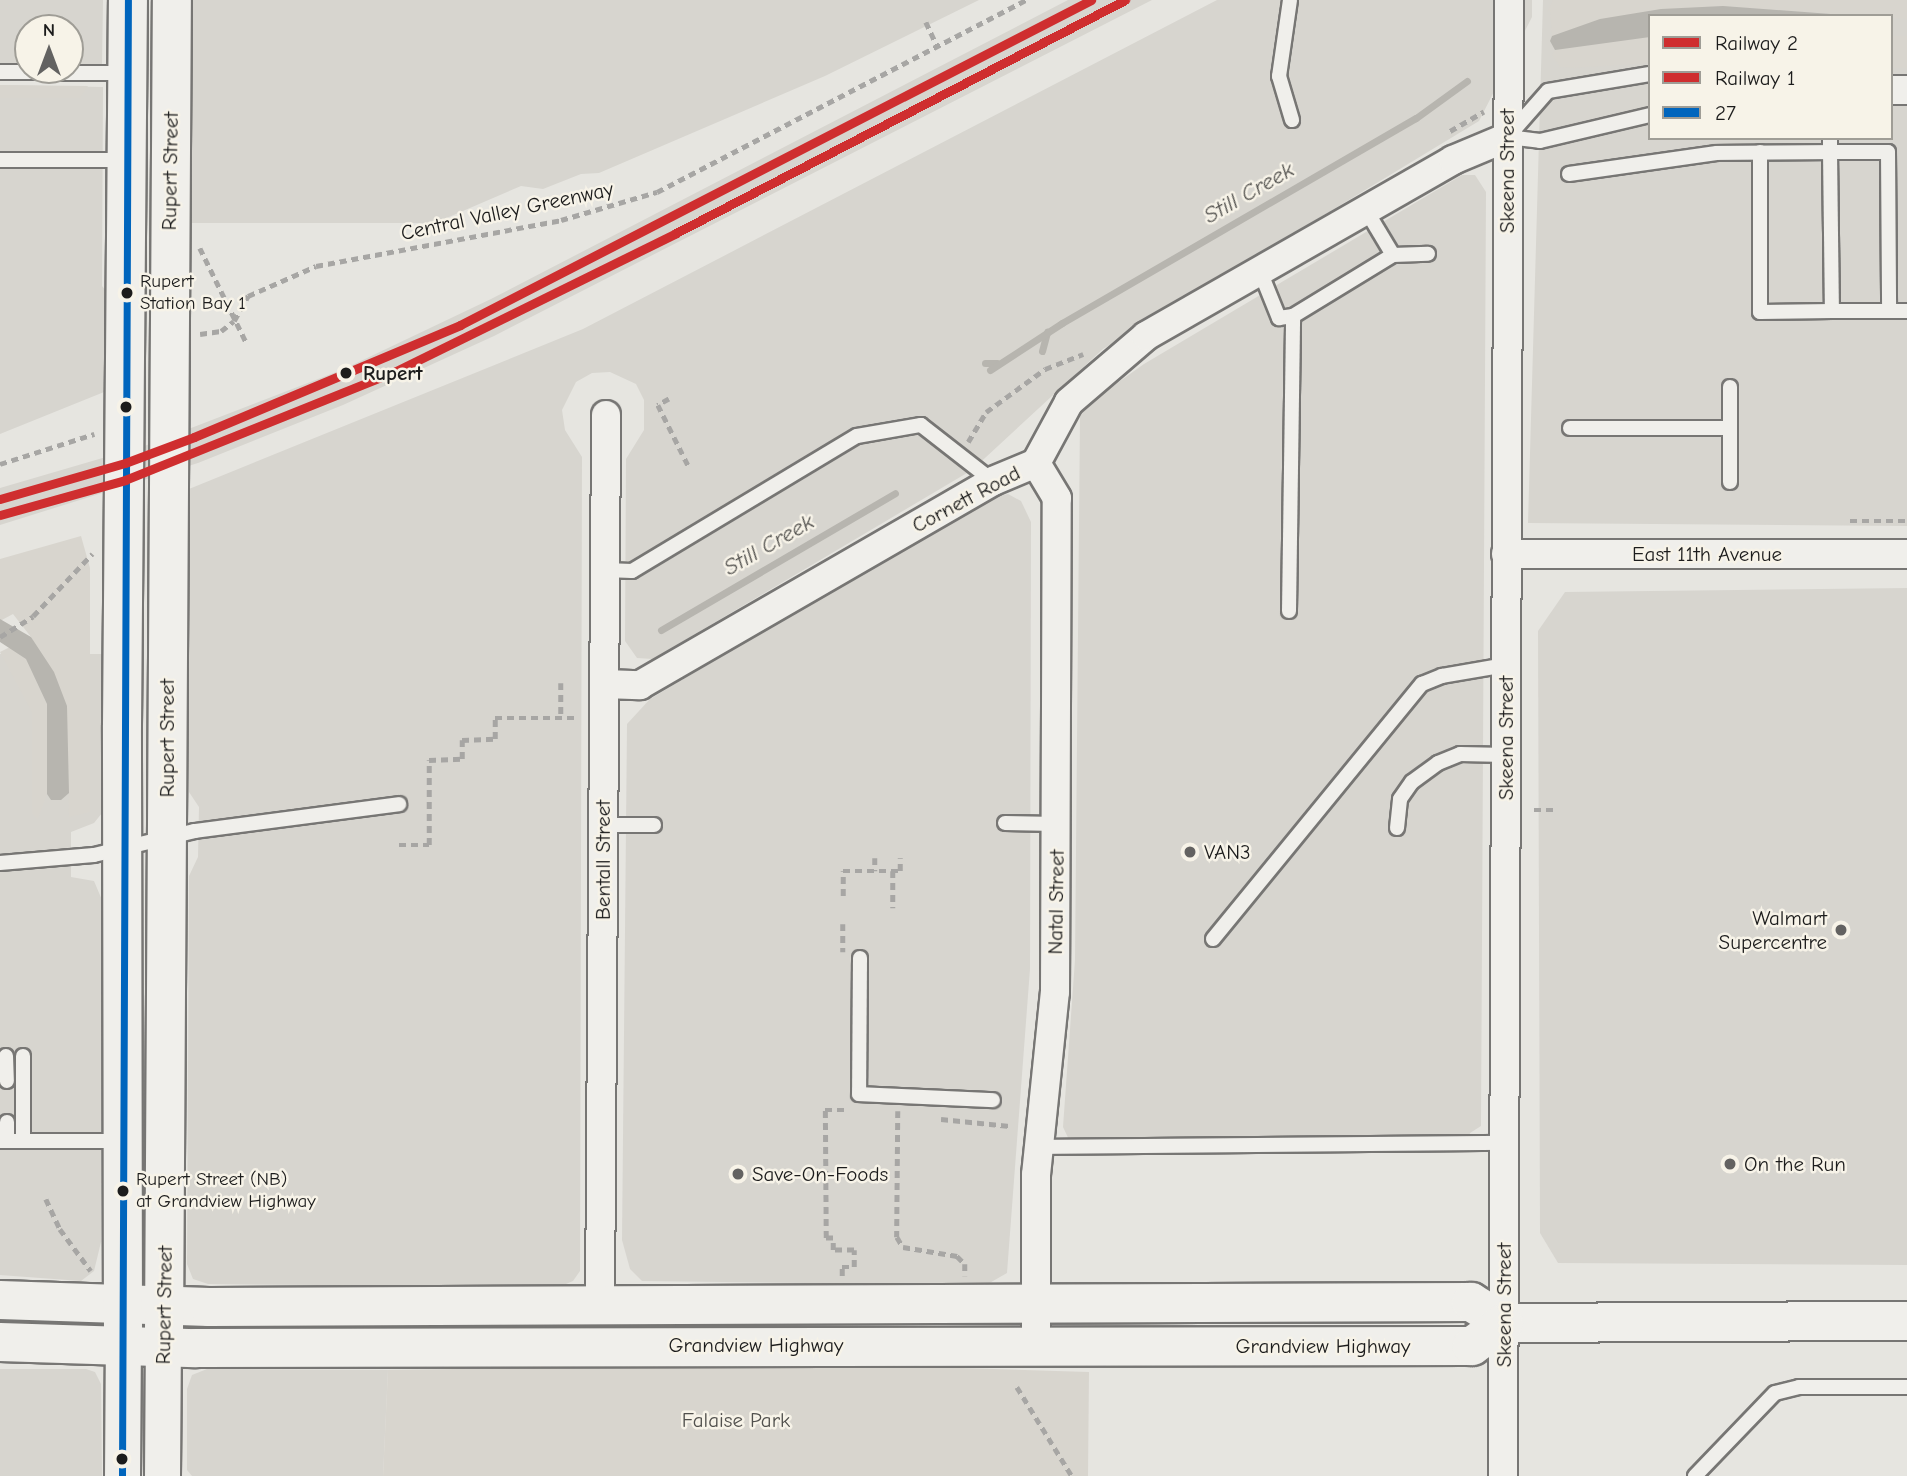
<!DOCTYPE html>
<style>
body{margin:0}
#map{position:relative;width:1907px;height:1476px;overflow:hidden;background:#e6e5e0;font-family:"Comic Neue",sans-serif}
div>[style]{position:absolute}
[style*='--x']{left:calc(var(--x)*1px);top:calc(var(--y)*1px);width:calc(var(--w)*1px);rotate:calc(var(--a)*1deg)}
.built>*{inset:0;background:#d7d5cf}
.green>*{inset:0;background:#d8d5ce;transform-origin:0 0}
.water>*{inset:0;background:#b7b5af}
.stream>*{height:7px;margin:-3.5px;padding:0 3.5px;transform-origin:3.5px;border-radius:3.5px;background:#b7b5af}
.path>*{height:4.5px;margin-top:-2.25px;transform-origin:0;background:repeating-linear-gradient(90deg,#a7a6a4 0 7px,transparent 0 12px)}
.roads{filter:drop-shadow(2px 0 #777674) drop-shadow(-2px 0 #777674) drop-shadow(0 2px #777674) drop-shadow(0 -2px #777674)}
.service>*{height:14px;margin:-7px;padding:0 7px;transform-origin:7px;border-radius:7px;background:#f0efeb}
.minor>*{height:28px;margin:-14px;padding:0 14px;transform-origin:14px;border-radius:14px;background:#f0efeb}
.tertiary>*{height:35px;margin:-17.5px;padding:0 17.5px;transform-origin:17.5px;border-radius:17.5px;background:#f0efeb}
.secondary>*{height:38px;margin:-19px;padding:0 19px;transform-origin:19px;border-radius:19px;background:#f0efeb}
.bus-1>*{height:7px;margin:-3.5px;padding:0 3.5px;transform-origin:3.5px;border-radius:3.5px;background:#0065bd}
.rail-1>*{height:9px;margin:-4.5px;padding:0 4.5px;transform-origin:4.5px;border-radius:4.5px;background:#cf2e2f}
.rail-2>*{height:9px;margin:-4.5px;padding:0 4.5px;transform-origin:4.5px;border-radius:4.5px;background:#cf2e2f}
.dots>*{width:19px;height:19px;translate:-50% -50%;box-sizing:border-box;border:4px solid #f7f3e8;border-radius:50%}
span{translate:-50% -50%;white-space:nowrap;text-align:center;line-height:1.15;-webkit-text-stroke:5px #f7f3e8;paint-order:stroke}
.bus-label{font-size:19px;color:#1c1c1c}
.left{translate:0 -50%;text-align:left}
.street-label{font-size:21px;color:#1c1c1c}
.stop-label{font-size:21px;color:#1c1c1c;font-weight:700}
.poi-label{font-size:21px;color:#1c1c1c}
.right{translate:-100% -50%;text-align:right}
.park-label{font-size:21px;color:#51504d}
.water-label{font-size:23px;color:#52514e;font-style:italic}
.legend{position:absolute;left:1648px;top:14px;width:245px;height:126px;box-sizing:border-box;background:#f7f3e8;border:2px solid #9f9d96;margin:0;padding:9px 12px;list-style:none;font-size:21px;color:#1c1c1c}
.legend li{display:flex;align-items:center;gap:14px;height:35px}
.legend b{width:35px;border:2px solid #9f9d96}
.north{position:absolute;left:14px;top:14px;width:70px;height:70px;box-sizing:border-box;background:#f7f3e8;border:2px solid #9f9d96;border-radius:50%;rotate:0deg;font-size:19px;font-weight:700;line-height:28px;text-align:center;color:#1c1c1c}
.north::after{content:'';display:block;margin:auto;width:24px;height:32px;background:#636261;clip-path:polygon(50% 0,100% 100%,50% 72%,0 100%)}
</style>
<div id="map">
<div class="built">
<i style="clip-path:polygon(0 0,103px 0,102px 66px,70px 66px,70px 28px,28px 28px,28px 66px,0 66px)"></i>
<i style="clip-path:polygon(191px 0,979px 0,825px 76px,599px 173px,581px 174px,543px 189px,521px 186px,435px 223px,190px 223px)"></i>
<i style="clip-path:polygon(1068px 0,1152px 0,494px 336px,343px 405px,198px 463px,0 525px,0 488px,147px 445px,344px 369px,491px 299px)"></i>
<i style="clip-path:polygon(1217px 0,1532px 0,1532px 17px,1479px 121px,1103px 349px,972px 470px,653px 659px,637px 658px,625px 641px,626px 459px,644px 430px,644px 400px,636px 384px,610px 372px,592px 373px,576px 382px,562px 410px,565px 430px,582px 457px,580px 1271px,573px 1281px,559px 1287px,208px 1284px,193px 1279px,187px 1264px,189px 876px,198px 857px,199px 807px,189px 792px,189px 489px,583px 329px)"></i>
<i style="clip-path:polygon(evenodd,1543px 0,1907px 0,1907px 526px,1528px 523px,1543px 0,1650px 16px,1891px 16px,1891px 138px,1650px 138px,1650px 16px)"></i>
<i style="clip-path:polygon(0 85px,103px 87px,102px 286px,112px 298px,114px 388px,0 434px)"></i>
<i style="clip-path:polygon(1462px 175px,1475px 175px,1486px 192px,1481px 1126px,1470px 1133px,1469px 1143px,1072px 1146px,1063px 1127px,1075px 960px,1080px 416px,1092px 401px,1144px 364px)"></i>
<i style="clip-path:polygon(1008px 494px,1021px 501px,1031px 522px,1030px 969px,1007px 1273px,986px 1285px,642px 1281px,630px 1269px,622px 1240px,627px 724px,650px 699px,987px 499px)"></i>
<i style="clip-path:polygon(1907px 588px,1907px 1265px,1558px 1263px,1540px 1233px,1538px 631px,1565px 592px)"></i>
<i style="clip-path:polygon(0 654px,102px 654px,102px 813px,94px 823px,71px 832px,71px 877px,94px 881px,102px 900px,101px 1242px,94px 1271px,81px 1281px,0 1275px)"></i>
<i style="clip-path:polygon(0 1369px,86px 1369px,95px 1372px,101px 1384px,102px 1476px,0 1476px)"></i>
<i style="clip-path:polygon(207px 1369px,388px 1370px,383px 1476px,192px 1476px,187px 1470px,187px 1389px,192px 1375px)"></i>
</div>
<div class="green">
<i style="clip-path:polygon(1553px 0,1907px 0,1907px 19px,1723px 6px,1661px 9px,1600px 19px,1552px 36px,1550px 10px,1547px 12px)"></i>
<i style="left:1891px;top:36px;width:16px;height:32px"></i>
<i style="clip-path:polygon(1650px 37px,1650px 63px,1570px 68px,1560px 67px,1552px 55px,1555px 50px)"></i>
<i style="clip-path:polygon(0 85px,88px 86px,80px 98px,0 98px)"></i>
<i style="clip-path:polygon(81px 536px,90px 568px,90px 812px,69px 817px,67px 706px,31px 637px,13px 614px,0 621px,0 559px)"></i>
<i style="clip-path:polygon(10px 647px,26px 659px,47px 704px,47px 794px,38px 819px,32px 813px,32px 712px,0 652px)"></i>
<i style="clip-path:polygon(830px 1364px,1089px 1372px,1088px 1476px,383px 1476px,388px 1370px)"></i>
</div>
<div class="water">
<i style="clip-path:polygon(1723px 6px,1857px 16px,1650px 16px,1650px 37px,1555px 50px,1550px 41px,1552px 36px,1600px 19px,1661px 9px)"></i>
<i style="clip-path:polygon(0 619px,31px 637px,54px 672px,67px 706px,69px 793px,61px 800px,51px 800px,47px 794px,47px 704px,26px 659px,0 642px)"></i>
</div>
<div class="stream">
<i style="--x:1042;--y:351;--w:20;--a:-75"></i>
<i style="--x:985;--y:363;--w:12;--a:0"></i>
<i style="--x:990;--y:370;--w:86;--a:-33.1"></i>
<i style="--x:1062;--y:323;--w:409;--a:-30.1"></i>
<i style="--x:1416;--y:118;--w:63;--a:-36"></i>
<i style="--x:661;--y:630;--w:271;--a:-30.3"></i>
</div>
<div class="path">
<i style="--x:926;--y:22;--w:26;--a:65"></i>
<i style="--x:1450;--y:131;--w:39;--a:-30"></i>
<i style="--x:200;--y:248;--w:107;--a:63.9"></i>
<i style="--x:200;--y:334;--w:21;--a:-8"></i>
<i style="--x:221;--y:331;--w:16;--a:-38"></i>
<i style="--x:234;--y:321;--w:29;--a:-61"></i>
<i style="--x:248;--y:296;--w:74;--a:-23.8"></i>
<i style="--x:316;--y:266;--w:249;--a:-10.6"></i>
<i style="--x:561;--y:220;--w:100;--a:-16.3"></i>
<i style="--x:657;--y:192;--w:416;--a:-27.5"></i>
<i style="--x:669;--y:399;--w:13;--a:151"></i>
<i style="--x:658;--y:405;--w:67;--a:63.4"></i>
<i style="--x:968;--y:442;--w:35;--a:-59"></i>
<i style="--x:986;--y:412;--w:73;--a:-36.1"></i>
<i style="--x:1045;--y:369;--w:41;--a:-21.5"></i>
<i style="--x:0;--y:464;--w:99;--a:-17.7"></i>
<i style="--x:1850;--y:521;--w:57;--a:0"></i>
<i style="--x:0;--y:637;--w:39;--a:-32"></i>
<i style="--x:33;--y:616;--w:86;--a:-46.4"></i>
<i style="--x:561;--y:683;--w:35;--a:90"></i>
<i style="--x:1534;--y:810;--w:20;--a:0"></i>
<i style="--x:399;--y:845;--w:30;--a:0"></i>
<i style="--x:429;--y:845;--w:85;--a:-90"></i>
<i style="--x:429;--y:760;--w:33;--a:-2"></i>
<i style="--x:462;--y:759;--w:19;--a:-90"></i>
<i style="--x:462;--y:740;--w:33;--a:-2"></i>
<i style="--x:495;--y:739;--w:21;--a:-90"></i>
<i style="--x:495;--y:718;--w:84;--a:0"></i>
<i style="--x:875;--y:858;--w:13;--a:90"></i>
<i style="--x:893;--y:871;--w:37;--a:90"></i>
<i style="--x:843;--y:896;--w:25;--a:-90"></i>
<i style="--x:843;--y:871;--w:57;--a:0"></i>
<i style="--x:900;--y:871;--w:13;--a:-90"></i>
<i style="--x:843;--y:924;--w:28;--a:90"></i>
<i style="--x:898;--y:1111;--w:126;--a:90.5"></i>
<i style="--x:897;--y:1237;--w:12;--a:59"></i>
<i style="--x:903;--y:1247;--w:55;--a:9.5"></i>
<i style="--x:957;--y:1256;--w:11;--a:45"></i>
<i style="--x:965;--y:1264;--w:12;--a:90"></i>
<i style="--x:941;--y:1119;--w:69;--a:5.8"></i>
<i style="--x:46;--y:1199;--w:33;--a:65"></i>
<i style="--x:60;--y:1229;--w:52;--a:53.6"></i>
<i style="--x:842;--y:1276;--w:9;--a:-90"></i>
<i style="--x:842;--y:1267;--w:12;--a:0"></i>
<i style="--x:854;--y:1267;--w:17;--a:-90"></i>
<i style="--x:854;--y:1250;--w:21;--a:180"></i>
<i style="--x:833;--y:1250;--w:12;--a:-90"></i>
<i style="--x:833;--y:1238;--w:7;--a:180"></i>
<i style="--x:826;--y:1238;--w:128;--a:-90.4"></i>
<i style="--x:825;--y:1110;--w:22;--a:0"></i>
<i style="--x:1017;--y:1387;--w:105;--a:58.3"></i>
</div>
<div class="roads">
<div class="service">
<i style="--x:1290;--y:0;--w:77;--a:98.2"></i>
<i style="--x:1279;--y:76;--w:46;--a:73.5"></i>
<i style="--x:0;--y:72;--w:125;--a:0.5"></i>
<i style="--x:1511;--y:133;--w:56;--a:-48.6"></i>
<i style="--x:1548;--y:91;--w:103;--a:-9.5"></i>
<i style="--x:1508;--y:137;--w:32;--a:7"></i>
<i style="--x:1540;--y:141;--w:113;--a:-13.3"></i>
<i style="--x:1830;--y:138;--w:14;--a:90"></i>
<i style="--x:1830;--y:152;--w:58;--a:0"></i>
<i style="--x:1888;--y:152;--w:159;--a:89.6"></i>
<i style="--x:1889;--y:311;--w:18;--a:0"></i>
<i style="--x:0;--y:160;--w:125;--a:0"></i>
<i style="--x:1569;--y:174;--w:149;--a:-8.1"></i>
<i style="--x:1717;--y:153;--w:113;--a:-0.5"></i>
<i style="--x:1830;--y:152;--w:159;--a:89.3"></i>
<i style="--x:1832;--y:311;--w:72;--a:179.2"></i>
<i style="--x:1760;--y:312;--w:160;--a:-90"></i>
<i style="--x:1366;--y:210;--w:52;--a:59"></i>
<i style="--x:1260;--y:271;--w:51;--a:68"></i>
<i style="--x:1279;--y:318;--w:14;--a:-8"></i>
<i style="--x:1293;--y:316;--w:117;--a:-31.4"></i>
<i style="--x:1393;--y:255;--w:35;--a:-2"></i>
<i style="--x:1832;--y:311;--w:57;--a:0"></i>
<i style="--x:1730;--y:387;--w:95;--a:90"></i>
<i style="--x:1570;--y:428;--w:160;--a:0"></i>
<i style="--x:605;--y:570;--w:27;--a:2"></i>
<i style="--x:632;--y:571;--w:262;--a:-31"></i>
<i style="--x:857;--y:436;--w:65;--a:-9.8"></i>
<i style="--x:921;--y:425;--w:91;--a:37.9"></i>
<i style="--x:1289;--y:611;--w:295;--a:-89.2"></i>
<i style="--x:1005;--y:823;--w:51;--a:1.1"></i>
<i style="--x:603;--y:825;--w:51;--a:0"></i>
<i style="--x:1397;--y:828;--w:29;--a:-84"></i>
<i style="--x:1400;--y:799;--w:21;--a:-55"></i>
<i style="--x:1412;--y:782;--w:32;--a:-36"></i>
<i style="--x:1438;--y:763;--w:24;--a:-22"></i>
<i style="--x:1460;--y:754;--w:46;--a:1.2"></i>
<i style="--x:0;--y:863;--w:94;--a:-4.9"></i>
<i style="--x:94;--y:855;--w:104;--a:-13.4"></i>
<i style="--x:195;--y:831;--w:206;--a:-7.5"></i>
<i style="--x:1213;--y:939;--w:330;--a:-50.7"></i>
<i style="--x:1422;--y:684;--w:22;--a:-22"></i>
<i style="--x:1442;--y:676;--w:65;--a:-9.8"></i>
<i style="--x:860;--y:958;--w:136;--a:90.4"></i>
<i style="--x:859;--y:1094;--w:134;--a:2.6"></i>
<i style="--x:6;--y:1056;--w:25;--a:88"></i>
<i style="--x:7;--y:1122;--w:19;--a:90"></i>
<i style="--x:0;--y:1141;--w:121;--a:0"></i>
<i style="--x:23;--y:1141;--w:85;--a:-90"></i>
<i style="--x:1038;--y:1147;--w:466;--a:-0.5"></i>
<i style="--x:1695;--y:1476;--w:115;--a:-46.1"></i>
<i style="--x:1775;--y:1393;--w:25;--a:-14"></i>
<i style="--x:1799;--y:1387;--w:108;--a:0"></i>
</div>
<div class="minor">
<i style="--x:1891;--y:90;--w:16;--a:0"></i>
<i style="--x:1506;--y:554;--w:401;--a:0"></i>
<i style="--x:604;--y:684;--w:36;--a:2"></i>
<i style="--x:640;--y:685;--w:408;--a:-30"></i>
<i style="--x:993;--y:481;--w:47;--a:-22.7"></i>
<i style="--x:1036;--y:463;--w:69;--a:-61.6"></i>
<i style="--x:1069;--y:402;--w:101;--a:-40.6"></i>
<i style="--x:1146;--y:336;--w:354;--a:-29.8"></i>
<i style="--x:1453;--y:160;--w:60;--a:-22.7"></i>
<i style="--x:600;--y:1306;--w:891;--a:-89.61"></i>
<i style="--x:1036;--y:1346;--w:171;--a:-90"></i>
<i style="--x:1036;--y:1175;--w:184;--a:-84.1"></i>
<i style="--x:1055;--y:992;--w:494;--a:-89.8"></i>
<i style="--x:1057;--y:498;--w:41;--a:-121"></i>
<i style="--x:1503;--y:1476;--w:1476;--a:-89.77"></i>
</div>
<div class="tertiary">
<i style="--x:122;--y:1476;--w:132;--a:-89.6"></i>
<i style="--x:162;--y:1476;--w:130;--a:-89.6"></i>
</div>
<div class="secondary">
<i style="--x:0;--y:1300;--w:209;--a:1.9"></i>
<i style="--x:209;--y:1307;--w:1262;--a:-0.23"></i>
<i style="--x:1471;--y:1302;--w:39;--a:32"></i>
<i style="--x:1504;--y:1323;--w:403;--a:-0.3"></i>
<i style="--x:123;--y:1328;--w:603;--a:-90.1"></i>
<i style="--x:122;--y:725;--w:725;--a:-89.53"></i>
<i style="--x:164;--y:1330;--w:1330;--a:-89.66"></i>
<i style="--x:0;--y:1342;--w:196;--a:1.8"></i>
<i style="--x:196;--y:1348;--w:1276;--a:-0.09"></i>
<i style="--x:1472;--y:1346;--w:39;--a:-36"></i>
</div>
</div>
<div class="bus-1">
<i style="--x:122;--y:1476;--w:1476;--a:-89.77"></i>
</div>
<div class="rail-1">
<i style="--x:0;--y:515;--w:130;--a:-15.6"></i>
<i style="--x:125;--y:480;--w:290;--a:-21.9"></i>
<i style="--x:394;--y:372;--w:314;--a:-26.2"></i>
<i style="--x:676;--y:233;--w:506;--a:-27.43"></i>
</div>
<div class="rail-2">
<i style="--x:0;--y:499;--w:130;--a:-16.1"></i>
<i style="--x:125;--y:463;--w:74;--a:-20.6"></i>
<i style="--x:194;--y:437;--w:289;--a:-22.8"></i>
<i style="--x:460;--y:325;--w:710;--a:-27.25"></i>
</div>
<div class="dots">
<i style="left:127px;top:293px;background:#1c1c1c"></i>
<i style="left:346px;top:373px;background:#1c1c1c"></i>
<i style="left:126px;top:407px;background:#1c1c1c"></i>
<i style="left:1190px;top:852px;background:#636261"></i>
<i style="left:1841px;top:930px;background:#636261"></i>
<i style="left:1730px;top:1164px;background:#636261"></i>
<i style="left:738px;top:1174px;background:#636261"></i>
<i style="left:123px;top:1191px;background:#1c1c1c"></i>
<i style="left:122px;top:1459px;background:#1c1c1c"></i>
</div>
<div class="bus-label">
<span class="left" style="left:140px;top:293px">Rupert<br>Station Bay 1</span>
<span class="left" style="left:136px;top:1191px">Rupert Street (NB)<br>at Grandview Highway</span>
</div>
<div class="street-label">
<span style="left:170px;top:171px;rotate:-89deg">Rupert Street</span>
<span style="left:1507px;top:171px;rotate:-90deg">Skeena Street</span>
<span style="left:507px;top:211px;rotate:-12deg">Central Valley Greenway</span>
<span style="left:966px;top:499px;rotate:-28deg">Cornett Road</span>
<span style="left:1707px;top:554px">East 11th Avenue</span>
<span style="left:167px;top:738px;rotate:-90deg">Rupert Street</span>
<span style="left:1506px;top:738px;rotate:-90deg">Skeena Street</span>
<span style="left:603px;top:860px;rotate:-90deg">Bentall Street</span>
<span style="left:1056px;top:902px;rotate:-89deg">Natal Street</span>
<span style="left:164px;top:1305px;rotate:-89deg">Rupert Street</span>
<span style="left:1504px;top:1305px;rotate:-90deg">Skeena Street</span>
<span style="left:756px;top:1345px">Grandview Highway</span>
<span style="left:1323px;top:1346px">Grandview Highway</span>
</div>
<div class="stop-label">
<span class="left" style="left:363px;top:373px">Rupert</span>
</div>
<div class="poi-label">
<span class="left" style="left:1204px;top:852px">VAN3</span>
<span class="right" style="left:1827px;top:930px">Walmart<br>Supercentre</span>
<span class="left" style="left:1744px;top:1164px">On the Run</span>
<span class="left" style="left:752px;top:1174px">Save-On-Foods</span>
</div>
<div class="park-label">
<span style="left:736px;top:1420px">Falaise Park</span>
</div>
<div class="water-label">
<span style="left:1249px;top:193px;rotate:-30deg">Still Creek</span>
<span style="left:769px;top:545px;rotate:-30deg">Still Creek</span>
</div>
<ul class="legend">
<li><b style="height:9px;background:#cf2e2f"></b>Railway 2</li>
<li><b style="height:9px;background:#cf2e2f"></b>Railway 1</li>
<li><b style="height:9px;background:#0065bd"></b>27</li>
</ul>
<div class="north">N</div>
</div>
